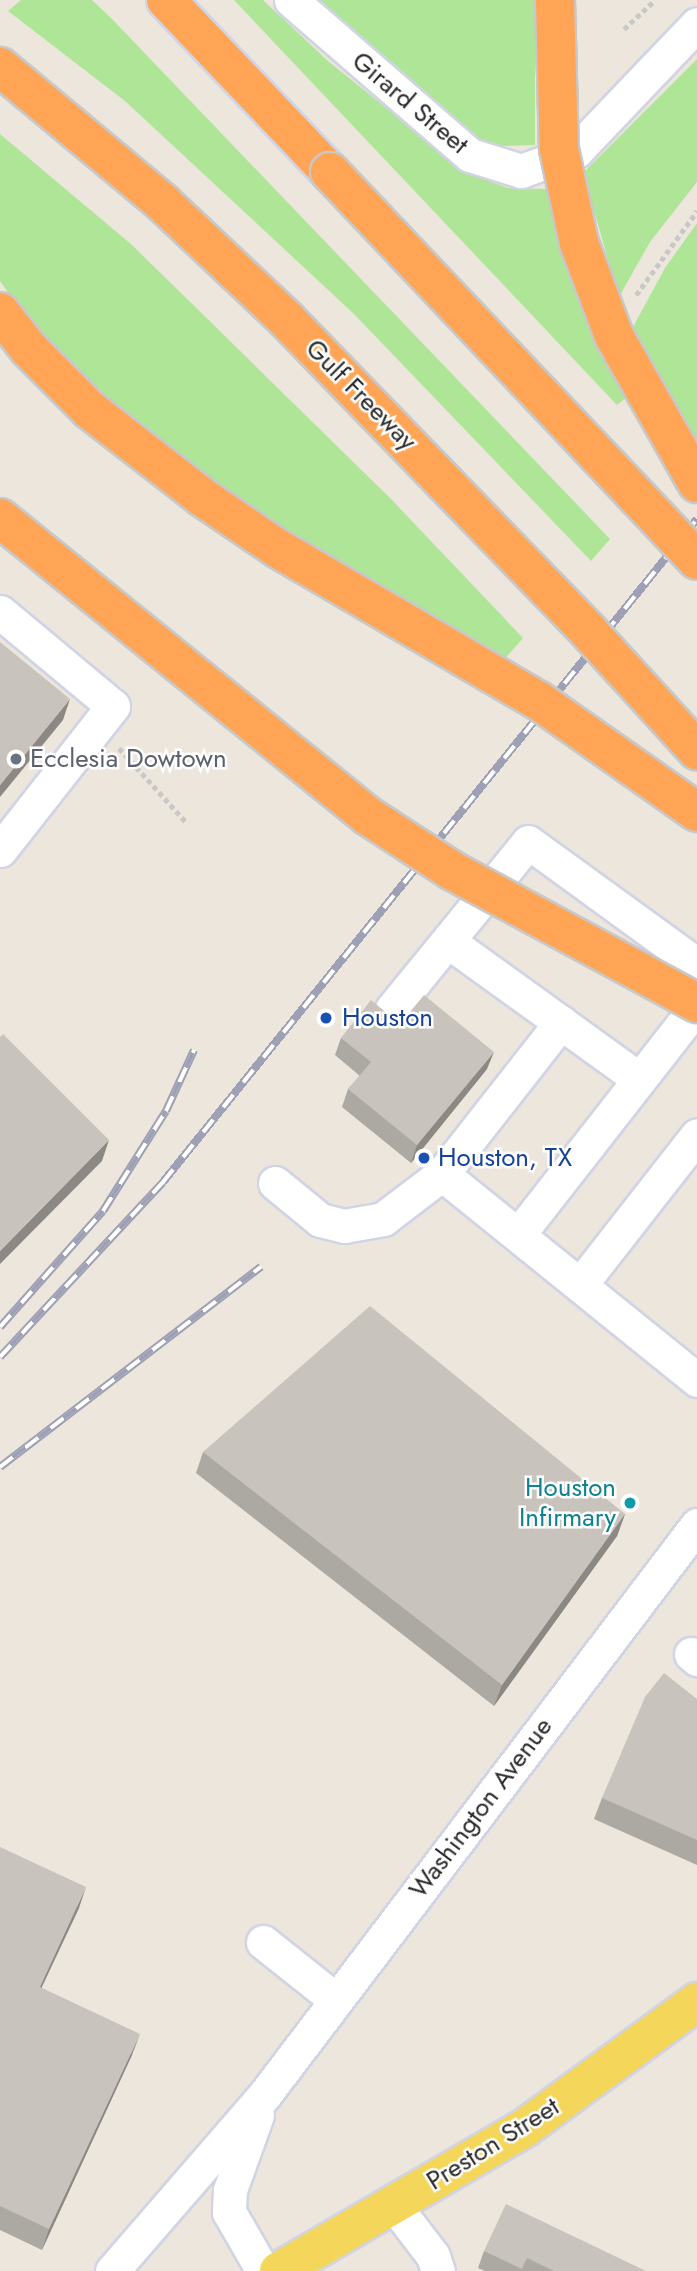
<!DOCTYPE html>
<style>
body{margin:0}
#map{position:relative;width:697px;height:2271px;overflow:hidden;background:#ede6dc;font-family:Jost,sans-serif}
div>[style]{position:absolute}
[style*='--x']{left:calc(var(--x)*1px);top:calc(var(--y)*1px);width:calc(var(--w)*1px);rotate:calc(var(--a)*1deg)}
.green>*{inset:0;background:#aee597}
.path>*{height:4.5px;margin-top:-2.25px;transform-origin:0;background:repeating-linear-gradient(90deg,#c8c8c8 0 5px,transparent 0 8.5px)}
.roads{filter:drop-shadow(2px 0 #d1d4e4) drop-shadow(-2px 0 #d1d4e4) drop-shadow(0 2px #d1d4e4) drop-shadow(0 -2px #d1d4e4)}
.minor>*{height:33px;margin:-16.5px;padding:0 16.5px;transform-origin:16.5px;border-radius:16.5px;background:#fff}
.major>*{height:38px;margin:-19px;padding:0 19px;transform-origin:19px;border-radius:19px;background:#f4d65a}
.highway>*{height:38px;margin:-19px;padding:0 19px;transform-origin:19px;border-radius:19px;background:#ffa555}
.rail>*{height:8px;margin-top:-4px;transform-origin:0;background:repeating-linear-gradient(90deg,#fff 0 16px,#9ea1b5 0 32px);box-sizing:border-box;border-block:2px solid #9ea1b5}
.bridges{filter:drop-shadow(2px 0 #c8c8c8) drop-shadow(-2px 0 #c8c8c8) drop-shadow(0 2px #c8c8c8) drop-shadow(0 -2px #c8c8c8)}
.highway-bridge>*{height:38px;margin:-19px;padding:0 19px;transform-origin:19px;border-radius:19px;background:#ffa555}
.wall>*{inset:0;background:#aca8a2}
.shaded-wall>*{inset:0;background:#8c8884}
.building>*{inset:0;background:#c8c3bc}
.dots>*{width:19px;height:19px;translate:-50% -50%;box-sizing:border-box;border:4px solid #fff;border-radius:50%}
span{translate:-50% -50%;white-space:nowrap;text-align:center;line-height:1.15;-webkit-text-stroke:5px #fff;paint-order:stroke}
.street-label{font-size:26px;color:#2a2a2a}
.worship-label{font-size:26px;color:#5b616d}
.left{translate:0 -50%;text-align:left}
.transit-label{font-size:26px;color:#164399}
.culture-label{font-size:26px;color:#0d838f}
.right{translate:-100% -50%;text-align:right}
</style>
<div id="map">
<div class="green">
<i style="clip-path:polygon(21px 0,92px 0,111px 18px,610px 539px,591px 561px,354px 314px,125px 101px,8px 11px)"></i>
<i style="clip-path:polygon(234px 0,263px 0,328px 61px,467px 173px,508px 188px,546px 189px,572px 272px,627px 397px,617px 405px)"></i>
<i style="clip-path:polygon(313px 0,535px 0,535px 145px,499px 146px,472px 136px)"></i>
<i style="clip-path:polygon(697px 59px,697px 182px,650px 242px,619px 297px,583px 173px)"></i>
<i style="clip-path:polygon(0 134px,132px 245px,390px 498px,523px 638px,504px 660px,322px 555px,208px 480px,77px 372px,25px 317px,0 281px)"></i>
<i style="clip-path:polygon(697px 223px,697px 441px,633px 327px,665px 268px)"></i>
</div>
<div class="path">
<i style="--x:624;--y:29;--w:42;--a:-43.1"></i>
<i style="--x:636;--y:295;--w:104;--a:-54"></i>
<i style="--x:119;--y:748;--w:101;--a:47.8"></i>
</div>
<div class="roads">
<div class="minor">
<i style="--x:291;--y:0;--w:237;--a:40.9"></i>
<i style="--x:470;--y:155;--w:53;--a:17.4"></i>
<i style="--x:521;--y:171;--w:59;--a:-20"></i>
<i style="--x:576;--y:151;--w:175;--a:-46.4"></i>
<i style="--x:0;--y:612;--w:147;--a:39.8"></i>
<i style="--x:113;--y:706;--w:183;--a:128.1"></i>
<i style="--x:449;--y:942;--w:234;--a:35.8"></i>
<i style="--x:392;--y:1009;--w:215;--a:-50.8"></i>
<i style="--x:528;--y:842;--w:209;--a:36"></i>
<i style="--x:442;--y:1174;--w:328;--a:38.9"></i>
<i style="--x:275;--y:1183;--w:58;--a:39.4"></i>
<i style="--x:320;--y:1220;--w:25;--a:14"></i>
<i style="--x:344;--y:1226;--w:40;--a:-10"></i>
<i style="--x:383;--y:1219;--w:74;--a:-37.3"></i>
<i style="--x:442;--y:1174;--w:193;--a:-51.9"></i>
<i style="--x:518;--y:1235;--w:291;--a:-52"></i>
<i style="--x:580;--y:1285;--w:190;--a:-52"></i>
<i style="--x:691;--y:1654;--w:8;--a:40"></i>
<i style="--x:263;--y:1942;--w:93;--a:38.5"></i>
<i style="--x:257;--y:2115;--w:80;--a:109.8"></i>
<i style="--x:230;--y:2190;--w:22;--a:93"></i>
<i style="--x:229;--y:2212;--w:68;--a:60"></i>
<i style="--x:394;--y:2205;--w:64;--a:52.6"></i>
<i style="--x:433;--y:2256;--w:16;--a:72"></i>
<i style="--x:112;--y:2271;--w:235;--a:-49.1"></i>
<i style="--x:266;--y:2093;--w:713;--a:-52.81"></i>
</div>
<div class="major">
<i style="--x:279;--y:2271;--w:286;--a:-30.2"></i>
<i style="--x:526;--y:2127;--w:212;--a:-36.2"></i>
</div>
<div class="highway">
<i style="--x:166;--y:0;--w:238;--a:46.4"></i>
</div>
</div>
<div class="rail">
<i style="--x:0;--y:1327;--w:155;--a:-48.4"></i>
<i style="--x:103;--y:1211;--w:118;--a:-57.8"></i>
<i style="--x:166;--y:1111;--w:67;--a:-65.3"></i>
<i style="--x:0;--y:1357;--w:239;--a:-47"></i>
<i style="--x:163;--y:1182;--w:851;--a:-51.15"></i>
<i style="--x:0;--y:1467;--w:329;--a:-37.5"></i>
</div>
<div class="bridges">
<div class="highway-bridge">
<i style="--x:555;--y:0;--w:149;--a:88.5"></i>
<i style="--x:559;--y:149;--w:96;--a:78"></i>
<i style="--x:579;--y:243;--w:99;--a:69.4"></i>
<i style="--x:614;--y:336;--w:169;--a:60.5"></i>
<i style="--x:0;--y:67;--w:212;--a:39.8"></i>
<i style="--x:163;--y:203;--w:169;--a:43.3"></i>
<i style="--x:286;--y:319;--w:437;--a:45.9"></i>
<i style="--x:590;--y:633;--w:159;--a:47.6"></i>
<i style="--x:330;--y:172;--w:534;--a:46.59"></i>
<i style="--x:0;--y:312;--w:47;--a:51.9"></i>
<i style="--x:29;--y:349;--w:86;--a:45"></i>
<i style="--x:90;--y:410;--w:142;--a:37.8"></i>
<i style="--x:202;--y:497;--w:91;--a:34.2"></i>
<i style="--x:277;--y:548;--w:303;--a:30.3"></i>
<i style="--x:539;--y:701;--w:193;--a:35.1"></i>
<i style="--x:0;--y:518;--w:474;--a:39"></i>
<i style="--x:368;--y:816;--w:99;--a:33"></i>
<i style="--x:451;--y:870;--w:280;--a:28.4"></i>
</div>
</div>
<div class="wall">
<i style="clip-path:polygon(400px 1024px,487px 1069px,411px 1163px,342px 1107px,348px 1089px,360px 1076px,335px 1055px,341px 1038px)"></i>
<i style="clip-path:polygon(203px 1452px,625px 1514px,617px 1536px,494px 1706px,196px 1473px)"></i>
<i style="clip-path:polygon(697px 1699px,697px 1865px,594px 1819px,602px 1798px)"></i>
<i style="clip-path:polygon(0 1847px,79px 1908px,41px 1988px,132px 2055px,42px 2250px,0 2230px)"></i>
<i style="clip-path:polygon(484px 2251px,646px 2271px,485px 2271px,478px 2268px)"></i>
</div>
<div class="shaded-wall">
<i style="clip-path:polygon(70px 699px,63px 720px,0 797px,0 785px)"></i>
<i style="clip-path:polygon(494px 1052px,487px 1069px,411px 1163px,417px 1145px)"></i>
<i style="clip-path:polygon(109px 1140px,102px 1161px,0 1264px,0 1251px)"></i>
<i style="clip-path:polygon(625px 1514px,617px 1536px,494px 1706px,502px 1685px)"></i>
<i style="clip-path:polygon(86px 1887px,79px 1908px,32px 2008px,40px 1987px)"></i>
<i style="clip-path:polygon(140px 2034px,132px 2055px,42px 2250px,49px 2229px)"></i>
</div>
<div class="building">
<i style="clip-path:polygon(0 642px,70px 699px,0 785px)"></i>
<i style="clip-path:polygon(424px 995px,494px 1052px,417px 1145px,348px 1089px,371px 1062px,341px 1038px,371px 1000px,400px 1024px)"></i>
<i style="clip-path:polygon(3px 1034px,109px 1140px,0 1251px,0 1037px)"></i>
<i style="clip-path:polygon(370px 1306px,625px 1514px,502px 1685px,203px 1452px)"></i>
<i style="clip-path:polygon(664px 1673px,697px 1699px,697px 1840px,602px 1798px,645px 1697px)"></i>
<i style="clip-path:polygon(0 1847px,86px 1887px,40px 1987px,140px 2034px,49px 2229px,0 2206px)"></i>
<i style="clip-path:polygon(506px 2204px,646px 2271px,554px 2271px,527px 2258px,522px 2269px,484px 2251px)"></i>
</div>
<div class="dots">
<i style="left:16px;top:759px;background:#6b7280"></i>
<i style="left:326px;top:1018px;background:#1a4fb4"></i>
<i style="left:424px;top:1158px;background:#1a4fb4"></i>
<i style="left:630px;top:1503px;background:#0f9aa8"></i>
</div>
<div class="street-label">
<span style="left:410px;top:103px;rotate:40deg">Girard Street</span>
<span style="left:361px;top:395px;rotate:45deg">Gulf Freeway</span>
<span style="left:481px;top:1808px;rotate:-53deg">Washington Avenue</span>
<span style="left:493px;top:2144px;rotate:-32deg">Preston Street</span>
</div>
<div class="worship-label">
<span class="left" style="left:30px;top:759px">Ecclesia Dowtown</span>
</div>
<div class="transit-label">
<span class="left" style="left:342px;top:1018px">Houston</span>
<span class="left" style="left:438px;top:1158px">Houston, TX</span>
</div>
<div class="culture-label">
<span class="right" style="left:616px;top:1503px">Houston<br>Infirmary</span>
</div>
</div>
